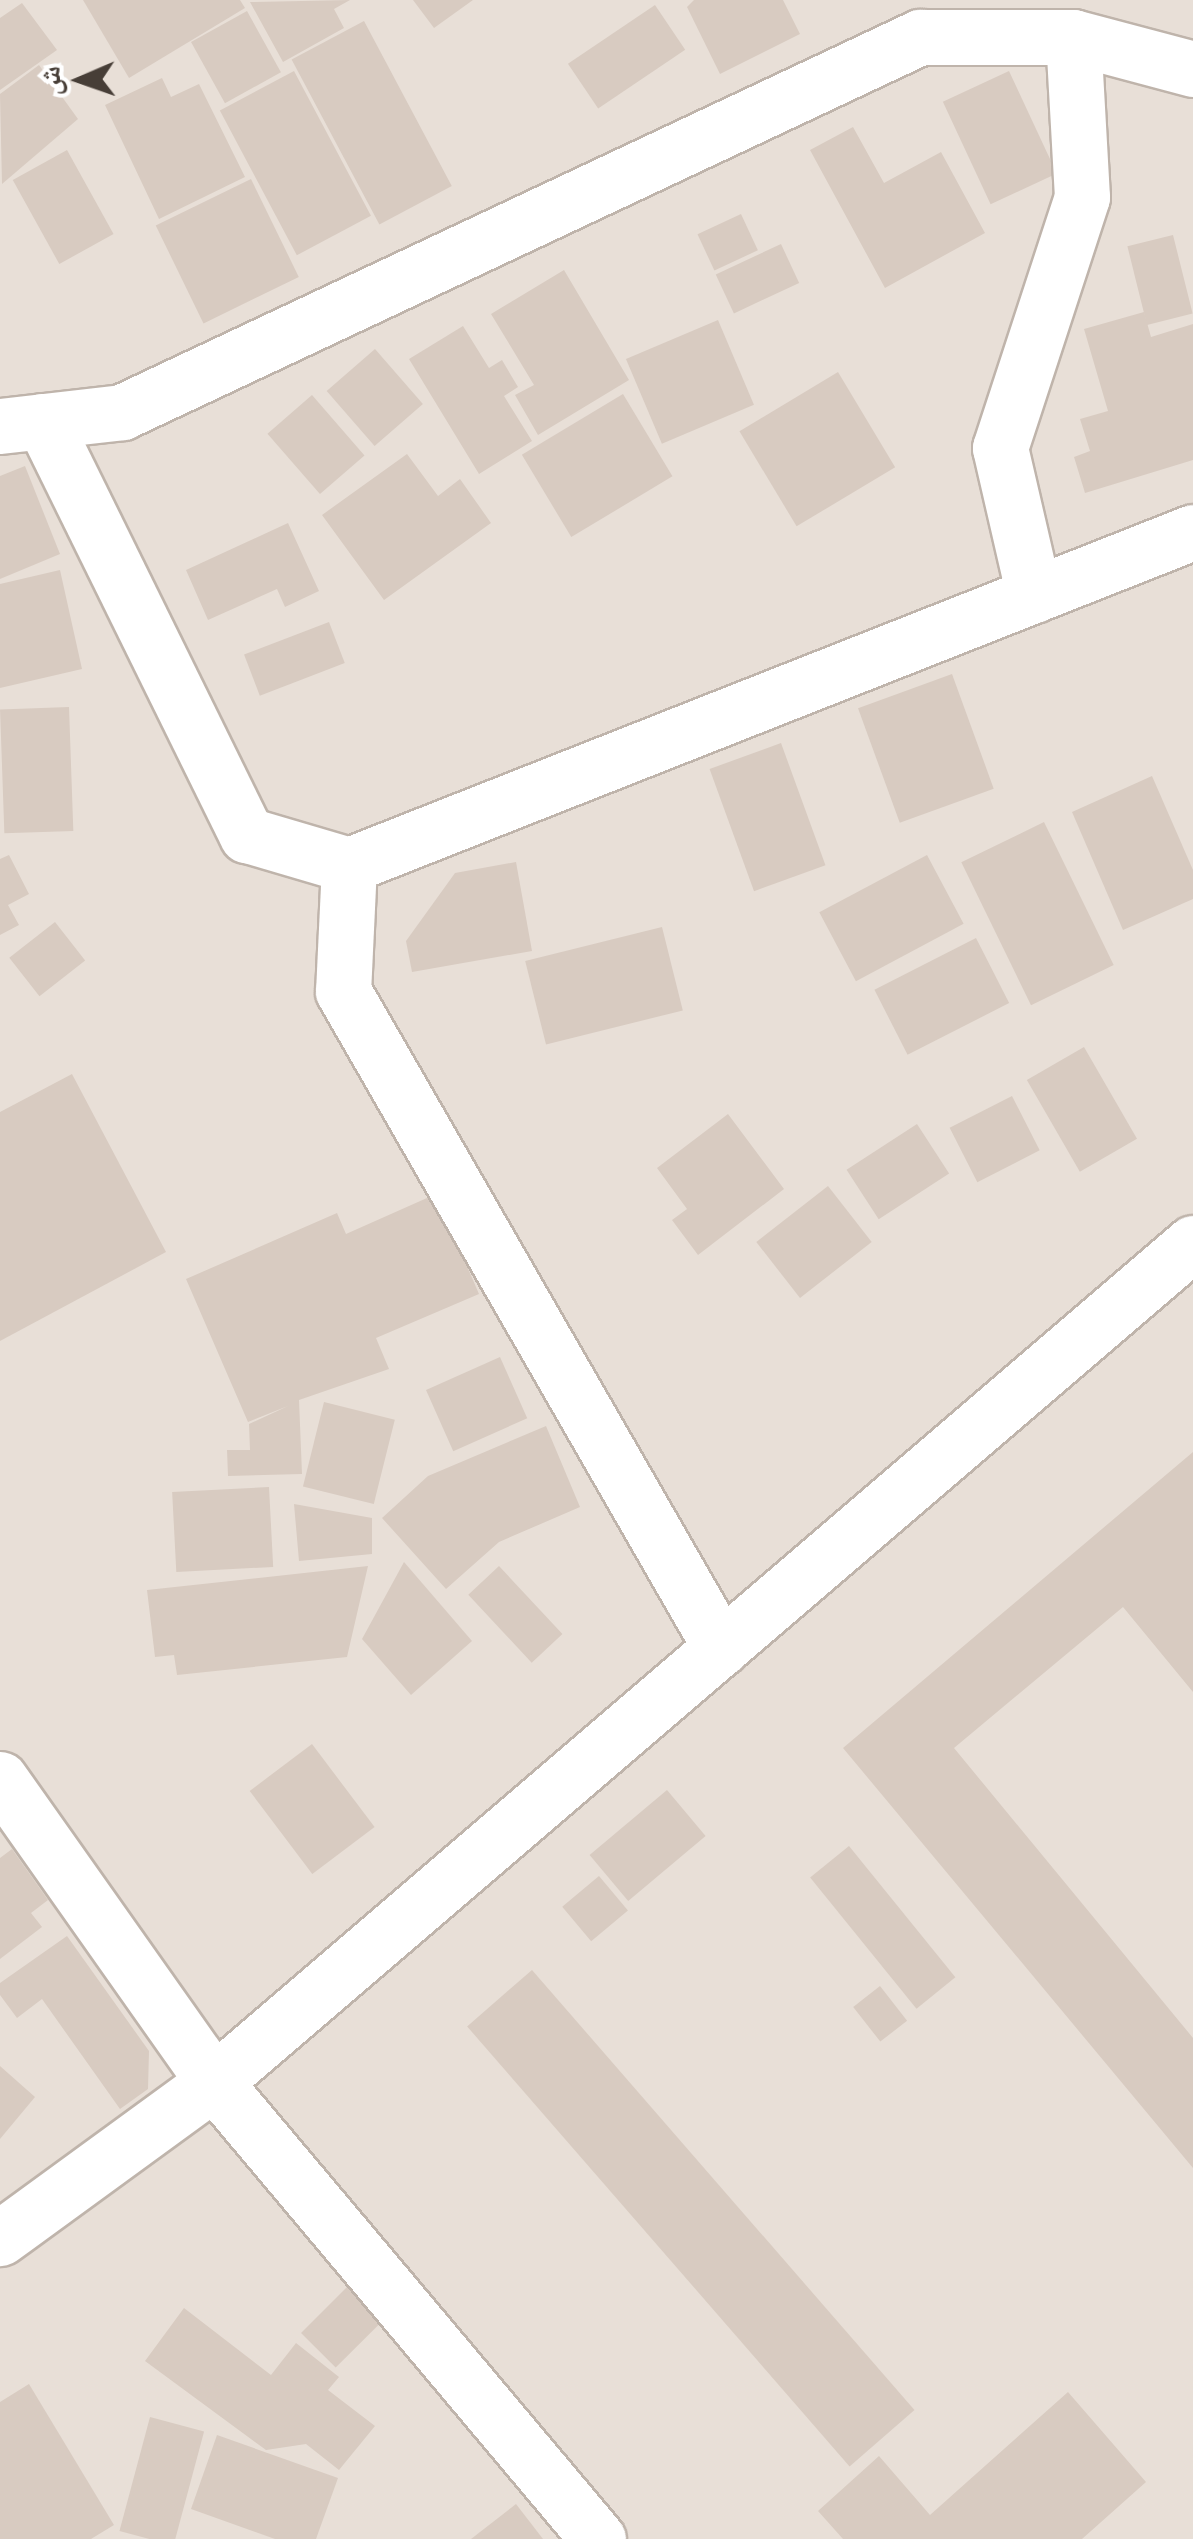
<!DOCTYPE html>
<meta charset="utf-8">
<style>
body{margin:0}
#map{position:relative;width:1193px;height:2539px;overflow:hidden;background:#f4eee9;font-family:"Archivo Narrow","Noto Naskh Arabic",sans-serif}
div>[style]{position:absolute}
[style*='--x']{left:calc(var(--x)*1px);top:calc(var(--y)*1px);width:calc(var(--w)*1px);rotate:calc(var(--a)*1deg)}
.residential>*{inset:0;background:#e8dfd7;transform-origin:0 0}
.building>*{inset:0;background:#d8cbc1;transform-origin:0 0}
.roads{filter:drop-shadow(2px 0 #bfb4ab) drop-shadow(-2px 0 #bfb4ab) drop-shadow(0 2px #bfb4ab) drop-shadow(0 -2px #bfb4ab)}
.street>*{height:55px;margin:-27.5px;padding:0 27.5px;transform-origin:27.5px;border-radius:27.5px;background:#fff}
span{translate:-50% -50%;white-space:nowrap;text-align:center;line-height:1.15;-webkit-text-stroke:9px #fff;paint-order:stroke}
.north{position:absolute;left:30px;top:30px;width:100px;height:100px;-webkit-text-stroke:8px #fff;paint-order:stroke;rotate:268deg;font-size:28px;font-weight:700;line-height:40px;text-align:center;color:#473e37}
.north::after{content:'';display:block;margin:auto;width:35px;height:45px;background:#473e37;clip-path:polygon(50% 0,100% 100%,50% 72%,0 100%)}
</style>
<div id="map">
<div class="residential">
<i style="left:0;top:0;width:1193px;height:2539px"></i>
</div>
<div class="building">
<i style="clip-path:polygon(83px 0,240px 0,245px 8px,129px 78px)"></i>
<i style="clip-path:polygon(350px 0,334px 9px,344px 28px,283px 62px,250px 2px)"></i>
<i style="clip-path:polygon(413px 0,473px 0,434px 28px)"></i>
<i style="clip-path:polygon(694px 0,783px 0,800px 34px,720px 74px,687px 7px)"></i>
<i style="clip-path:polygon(22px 3px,57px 50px,0 90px,0 18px)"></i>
<i style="left:655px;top:5px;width:54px;height:105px;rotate:56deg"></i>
<i style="left:247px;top:11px;width:70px;height:64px;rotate:61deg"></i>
<i style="left:364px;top:21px;width:187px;height:82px;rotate:62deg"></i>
<i style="clip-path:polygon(39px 65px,78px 119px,2px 184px,0 94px)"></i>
<i style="left:294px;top:71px;width:164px;height:84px;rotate:62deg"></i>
<i style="left:1009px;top:71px;width:113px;height:73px;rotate:65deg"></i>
<i style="clip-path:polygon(162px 78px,171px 97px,199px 84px,245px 177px,159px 219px,105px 105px)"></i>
<i style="clip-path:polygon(853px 127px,884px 183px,941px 152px,985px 233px,885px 288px,810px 150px)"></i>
<i style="left:67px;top:150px;width:96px;height:62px;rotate:61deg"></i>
<i style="left:251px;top:179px;width:109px;height:106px;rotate:64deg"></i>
<i style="left:741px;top:214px;width:40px;height:48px;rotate:65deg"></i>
<i style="left:1173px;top:235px;width:81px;height:47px;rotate:76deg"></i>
<i style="left:781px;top:244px;width:43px;height:72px;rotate:65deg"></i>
<i style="clip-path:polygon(564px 270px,629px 380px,538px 435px,515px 395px,534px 385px,491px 314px)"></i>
<i style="clip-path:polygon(1144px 312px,1151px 337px,1193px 324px,1193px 460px,1085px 493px,1074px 457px,1090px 451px,1080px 419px,1108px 411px,1084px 329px)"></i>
<i style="left:718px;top:320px;width:92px;height:100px;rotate:67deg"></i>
<i style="clip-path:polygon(463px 326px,489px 368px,502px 360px,518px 387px,504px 396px,532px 441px,479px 474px,409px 359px)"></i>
<i style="left:375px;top:349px;width:73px;height:64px;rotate:49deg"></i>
<i style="left:838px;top:372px;width:111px;height:115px;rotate:59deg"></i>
<i style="left:623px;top:394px;width:96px;height:118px;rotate:59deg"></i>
<i style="left:312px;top:395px;width:80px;height:59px;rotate:49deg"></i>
<i style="clip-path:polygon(407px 454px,438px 496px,460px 479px,491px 523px,384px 600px,322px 515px)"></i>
<i style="clip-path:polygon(25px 466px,60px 554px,0 579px,0 476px)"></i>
<i style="clip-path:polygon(288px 523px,319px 591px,285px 607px,277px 589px,208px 620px,186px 570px)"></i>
<i style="clip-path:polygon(60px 570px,82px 669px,0 688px,0 584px)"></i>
<i style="left:329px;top:622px;width:44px;height:91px;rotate:69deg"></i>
<i style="left:952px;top:674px;width:122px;height:100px;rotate:70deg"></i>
<i style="left:69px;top:707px;width:124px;height:69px;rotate:88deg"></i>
<i style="left:781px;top:743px;width:130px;height:76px;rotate:70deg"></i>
<i style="clip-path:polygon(1152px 776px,1193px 870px,1193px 899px,1123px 930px,1072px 812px)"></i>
<i style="left:1044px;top:822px;width:159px;height:92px;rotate:64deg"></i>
<i style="clip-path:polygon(9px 855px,29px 894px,8px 905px,19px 925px,0 935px,0 859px)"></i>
<i style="left:927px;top:855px;width:78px;height:122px;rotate:62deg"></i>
<i style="clip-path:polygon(516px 862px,532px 951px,412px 972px,406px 941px,455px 873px)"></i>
<i style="left:55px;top:922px;width:49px;height:58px;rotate:52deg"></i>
<i style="left:662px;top:927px;width:86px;height:141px;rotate:76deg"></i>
<i style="left:976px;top:938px;width:73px;height:114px;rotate:63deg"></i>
<i style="left:1084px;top:1047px;width:106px;height:66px;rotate:60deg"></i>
<i style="clip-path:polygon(72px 1074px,166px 1252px,0 1341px,0 1112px)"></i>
<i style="left:1012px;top:1096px;width:61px;height:70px;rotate:63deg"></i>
<i style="clip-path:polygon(728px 1114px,784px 1189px,698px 1255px,672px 1220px,687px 1209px,657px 1168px)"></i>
<i style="left:917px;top:1124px;width:59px;height:84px;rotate:57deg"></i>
<i style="left:828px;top:1186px;width:71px;height:91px;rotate:52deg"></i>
<i style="clip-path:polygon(436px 1194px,479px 1294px,376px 1338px,389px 1369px,299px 1400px,302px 1474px,228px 1476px,227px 1450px,250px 1450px,249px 1424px,288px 1406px,248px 1422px,186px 1279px,337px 1213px,346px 1234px)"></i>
<i style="left:500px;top:1357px;width:67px;height:81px;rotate:66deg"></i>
<i style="left:324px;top:1402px;width:73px;height:87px;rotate:14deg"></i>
<i style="clip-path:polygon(546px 1426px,580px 1507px,499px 1542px,446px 1589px,382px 1518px,428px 1476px)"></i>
<i style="clip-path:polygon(1193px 1452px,1193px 1692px,1123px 1607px,954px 1748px,1193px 2038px,1193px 2168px,843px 1748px)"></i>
<i style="left:269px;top:1487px;width:80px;height:97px;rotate:87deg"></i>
<i style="clip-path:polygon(294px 1504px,372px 1518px,372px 1554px,299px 1561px)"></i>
<i style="clip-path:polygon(404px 1562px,472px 1641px,411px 1695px,362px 1639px)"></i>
<i style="clip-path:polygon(368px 1566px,347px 1657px,177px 1675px,174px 1655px,155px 1657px,147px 1590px)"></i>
<i style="left:499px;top:1566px;width:93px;height:42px;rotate:47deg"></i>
<i style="left:312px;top:1744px;width:104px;height:78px;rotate:53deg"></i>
<i style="left:667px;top:1790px;width:60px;height:101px;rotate:50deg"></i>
<i style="left:849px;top:1846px;width:169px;height:50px;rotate:51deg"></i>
<i style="clip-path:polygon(12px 1849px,48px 1900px,31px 1913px,42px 1927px,0 1959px,0 1858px)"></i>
<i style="left:599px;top:1876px;width:45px;height:48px;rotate:50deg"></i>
<i style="clip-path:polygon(67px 1936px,149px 2051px,148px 2089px,120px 2109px,42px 1999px,17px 2018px,0 1995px,0 1983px)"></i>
<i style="left:532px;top:1970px;width:583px;height:86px;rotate:49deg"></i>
<i style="left:880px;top:1986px;width:44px;height:34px;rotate:52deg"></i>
<i style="clip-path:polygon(0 2066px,35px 2097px,0 2139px)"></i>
<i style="left:347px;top:2287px;width:49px;height:65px;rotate:45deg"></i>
<i style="clip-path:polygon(184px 2308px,271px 2375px,296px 2343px,339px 2377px,328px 2390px,375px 2426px,339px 2470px,306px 2444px,266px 2450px,145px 2361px)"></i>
<i style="clip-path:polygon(29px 2384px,114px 2525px,91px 2539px,0 2539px,0 2402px)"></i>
<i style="clip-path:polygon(1068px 2392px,1146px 2482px,1082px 2539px,843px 2539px,818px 2511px,879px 2456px,930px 2515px)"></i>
<i style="left:150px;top:2417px;width:56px;height:118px;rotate:15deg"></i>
<i style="clip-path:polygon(217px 2435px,338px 2478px,316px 2539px,275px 2539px,191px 2509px)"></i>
<i style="clip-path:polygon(516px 2504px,543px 2539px,471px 2539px)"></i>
</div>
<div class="roads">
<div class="street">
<i style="--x:43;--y:421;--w:462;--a:63.8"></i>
<i style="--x:247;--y:835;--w:106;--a:16.4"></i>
<i style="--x:349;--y:865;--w:907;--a:-21.53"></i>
<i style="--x:0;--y:426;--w:123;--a:-6.5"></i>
<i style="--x:122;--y:412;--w:882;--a:-25.17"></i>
<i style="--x:920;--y:37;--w:153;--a:0"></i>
<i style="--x:1073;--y:37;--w:124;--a:14.9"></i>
<i style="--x:1034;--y:595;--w:151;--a:-103"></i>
<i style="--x:1000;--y:448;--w:264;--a:-71.9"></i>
<i style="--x:1082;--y:197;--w:160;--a:-93.2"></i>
<i style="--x:349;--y:865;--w:126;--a:92.7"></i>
<i style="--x:343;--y:991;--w:758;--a:60.09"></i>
<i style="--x:0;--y:1779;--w:371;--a:54.8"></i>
<i style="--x:214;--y:2082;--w:265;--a:143.9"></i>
<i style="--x:598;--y:2539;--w:597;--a:-130.04"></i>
<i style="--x:214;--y:2082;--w:1289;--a:-40.6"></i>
</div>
</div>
<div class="north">ش</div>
</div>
